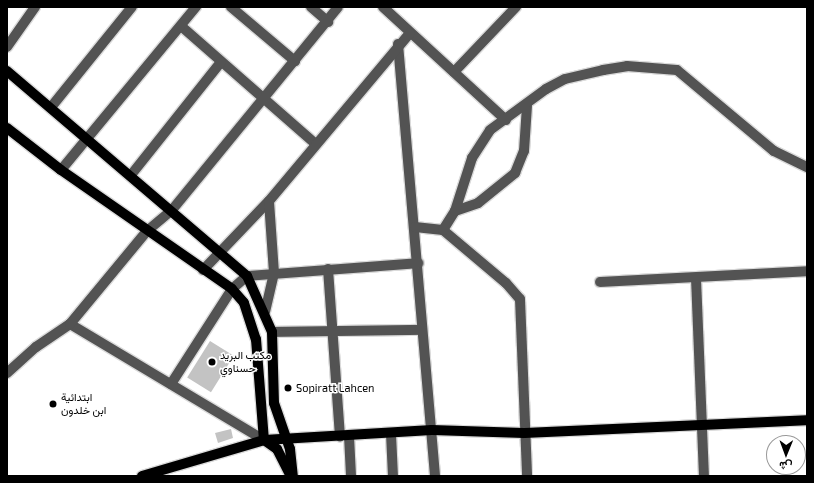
<!DOCTYPE html>
<meta charset="utf-8">
<style>
body{margin:0}
#map{position:relative;width:814px;height:483px;overflow:hidden;background:#fff;font-family:"Exo 2",Vazirmatn,sans-serif}
div>[style]{position:absolute}
[style*='--x']{left:calc(var(--x)*1px);top:calc(var(--y)*1px);width:calc(var(--w)*1px);rotate:calc(var(--a)*1deg)}
.building>*{inset:0;background:#c3c3c3;transform-origin:0 0}
.roads{filter:drop-shadow(1px 0 #dbdbdb) drop-shadow(-1px 0 #dbdbdb) drop-shadow(0 1px #dbdbdb) drop-shadow(0 -1px #dbdbdb)}
.minor>*{height:10px;margin:-5px;padding:0 5px;transform-origin:5px;border-radius:5px;background:#535353}
.major>*{height:10px;margin:-5px;padding:0 5px;transform-origin:5px;border-radius:5px;background:#000}
.dots>*{width:11px;height:11px;translate:-50% -50%;box-sizing:border-box;border:2px solid #fff;border-radius:50%}
span{translate:-50% -50%;white-space:nowrap;text-align:center;line-height:1.15;-webkit-text-stroke:3px #fff;paint-order:stroke}
.poi-label{font-size:11px;color:#000}
.left{translate:0 -50%;text-align:left}
.frame{position:absolute;inset:0;border:8px solid #000;pointer-events:none}
.north{position:absolute;left:766px;top:435px;width:40px;height:40px;box-sizing:border-box;background:#fff;border:1px solid #999;border-radius:50%;rotate:181deg;font-size:11px;font-weight:700;line-height:16px;text-align:center;color:#000}
.north::after{content:'';display:block;margin:auto;width:14px;height:18px;background:#000;clip-path:polygon(50% 0,100% 100%,50% 72%,0 100%)}
</style>
<div id="map">
<div class="building">
<i style="left:210px;top:341px;width:28px;height:43px;rotate:32deg"></i>
<i style="clip-path:polygon(231px 429px,233px 438px,218px 443px,215px 433px)"></i>
</div>
<div class="roads">
<div class="minor">
<i style="--x:231;--y:7;--w:84;--a:40.2"></i>
<i style="--x:311;--y:7;--w:23;--a:41"></i>
<i style="--x:383;--y:7;--w:167;--a:42.6"></i>
<i style="--x:181;--y:26;--w:179;--a:41.2"></i>
<i style="--x:398;--y:44;--w:434;--a:85.1"></i>
<i style="--x:7;--y:47;--w:49;--a:-55"></i>
<i style="--x:454;--y:72;--w:90;--a:-46.4"></i>
<i style="--x:52;--y:106;--w:127;--a:-51.1"></i>
<i style="--x:61;--y:170;--w:212;--a:-50.4"></i>
<i style="--x:131;--y:175;--w:144;--a:-51.5"></i>
<i style="--x:455;--y:211;--w:24;--a:-19"></i>
<i style="--x:478;--y:203;--w:48;--a:-39"></i>
<i style="--x:515;--y:173;--w:24;--a:-68"></i>
<i style="--x:524;--y:151;--w:45;--a:-86.2"></i>
<i style="--x:415;--y:227;--w:28;--a:6"></i>
<i style="--x:443;--y:230;--w:82;--a:40.1"></i>
<i style="--x:506;--y:283;--w:21;--a:49"></i>
<i style="--x:520;--y:299;--w:177;--a:87.7"></i>
<i style="--x:443;--y:230;--w:22;--a:-58"></i>
<i style="--x:455;--y:211;--w:56;--a:-72.2"></i>
<i style="--x:472;--y:158;--w:33;--a:-57"></i>
<i style="--x:490;--y:130;--w:69;--a:-36.2"></i>
<i style="--x:546;--y:89;--w:21;--a:-28"></i>
<i style="--x:565;--y:79;--w:39;--a:-13"></i>
<i style="--x:603;--y:70;--w:24;--a:-9"></i>
<i style="--x:627;--y:66;--w:50;--a:4.6"></i>
<i style="--x:677;--y:70;--w:126;--a:39.9"></i>
<i style="--x:774;--y:151;--w:37;--a:26"></i>
<i style="--x:328;--y:269;--w:168;--a:85.9"></i>
<i style="--x:203;--y:270;--w:95;--a:-46.3"></i>
<i style="--x:269;--y:201;--w:219;--a:-50"></i>
<i style="--x:696;--y:278;--w:198;--a:87.7"></i>
<i style="--x:600;--y:282;--w:207;--a:-3"></i>
<i style="--x:265;--y:312;--w:40;--a:-77"></i>
<i style="--x:274;--y:273;--w:72;--a:-94"></i>
<i style="--x:70;--y:324;--w:226;--a:30.9"></i>
<i style="--x:272;--y:332;--w:150;--a:-0.8"></i>
<i style="--x:7;--y:373;--w:39;--a:-42"></i>
<i style="--x:36;--y:347;--w:41;--a:-34.1"></i>
<i style="--x:70;--y:324;--w:121;--a:-50.4"></i>
<i style="--x:147;--y:231;--w:33;--a:-40"></i>
<i style="--x:172;--y:210;--w:262;--a:-50.7"></i>
<i style="--x:171;--y:384;--w:113;--a:-57.3"></i>
<i style="--x:232;--y:289;--w:20;--a:-41"></i>
<i style="--x:247;--y:276;--w:172;--a:-4.3"></i>
<i style="--x:391;--y:434;--w:42;--a:87.3"></i>
<i style="--x:349;--y:436;--w:40;--a:87.1"></i>
</div>
<div class="major">
<i style="--x:7;--y:71;--w:316;--a:40.5"></i>
<i style="--x:247;--y:276;--w:61;--a:65.9"></i>
<i style="--x:272;--y:332;--w:71;--a:88.4"></i>
<i style="--x:274;--y:403;--w:49;--a:70.8"></i>
<i style="--x:290;--y:449;--w:27;--a:84"></i>
<i style="--x:7;--y:128;--w:68;--a:37.9"></i>
<i style="--x:61;--y:170;--w:208;--a:34.8"></i>
<i style="--x:232;--y:289;--w:18;--a:49"></i>
<i style="--x:244;--y:303;--w:38;--a:72"></i>
<i style="--x:256;--y:339;--w:101;--a:85.5"></i>
<i style="--x:264;--y:440;--w:16;--a:35"></i>
<i style="--x:277;--y:449;--w:28;--a:63"></i>
<i style="--x:142;--y:476;--w:127;--a:-16.4"></i>
<i style="--x:264;--y:440;--w:168;--a:-3.4"></i>
<i style="--x:432;--y:430;--w:92;--a:1.9"></i>
<i style="--x:524;--y:433;--w:283;--a:-2.6"></i>
</div>
</div>
<div class="dots">
<i style="left:212px;top:362px;background:#000"></i>
<i style="left:288px;top:388px;background:#000"></i>
<i style="left:53px;top:404px;background:#000"></i>
</div>
<div class="poi-label">
<span class="left" style="left:220px;top:362px">مكتب البريد<br>حسناوي</span>
<span class="left" style="left:296px;top:388px">Sopiratt Lahcen</span>
<span class="left" style="left:61px;top:404px">ابتدائية<br>ابن خلدون</span>
</div>
<div class="frame"></div>
<div class="north">ش</div>
</div>
